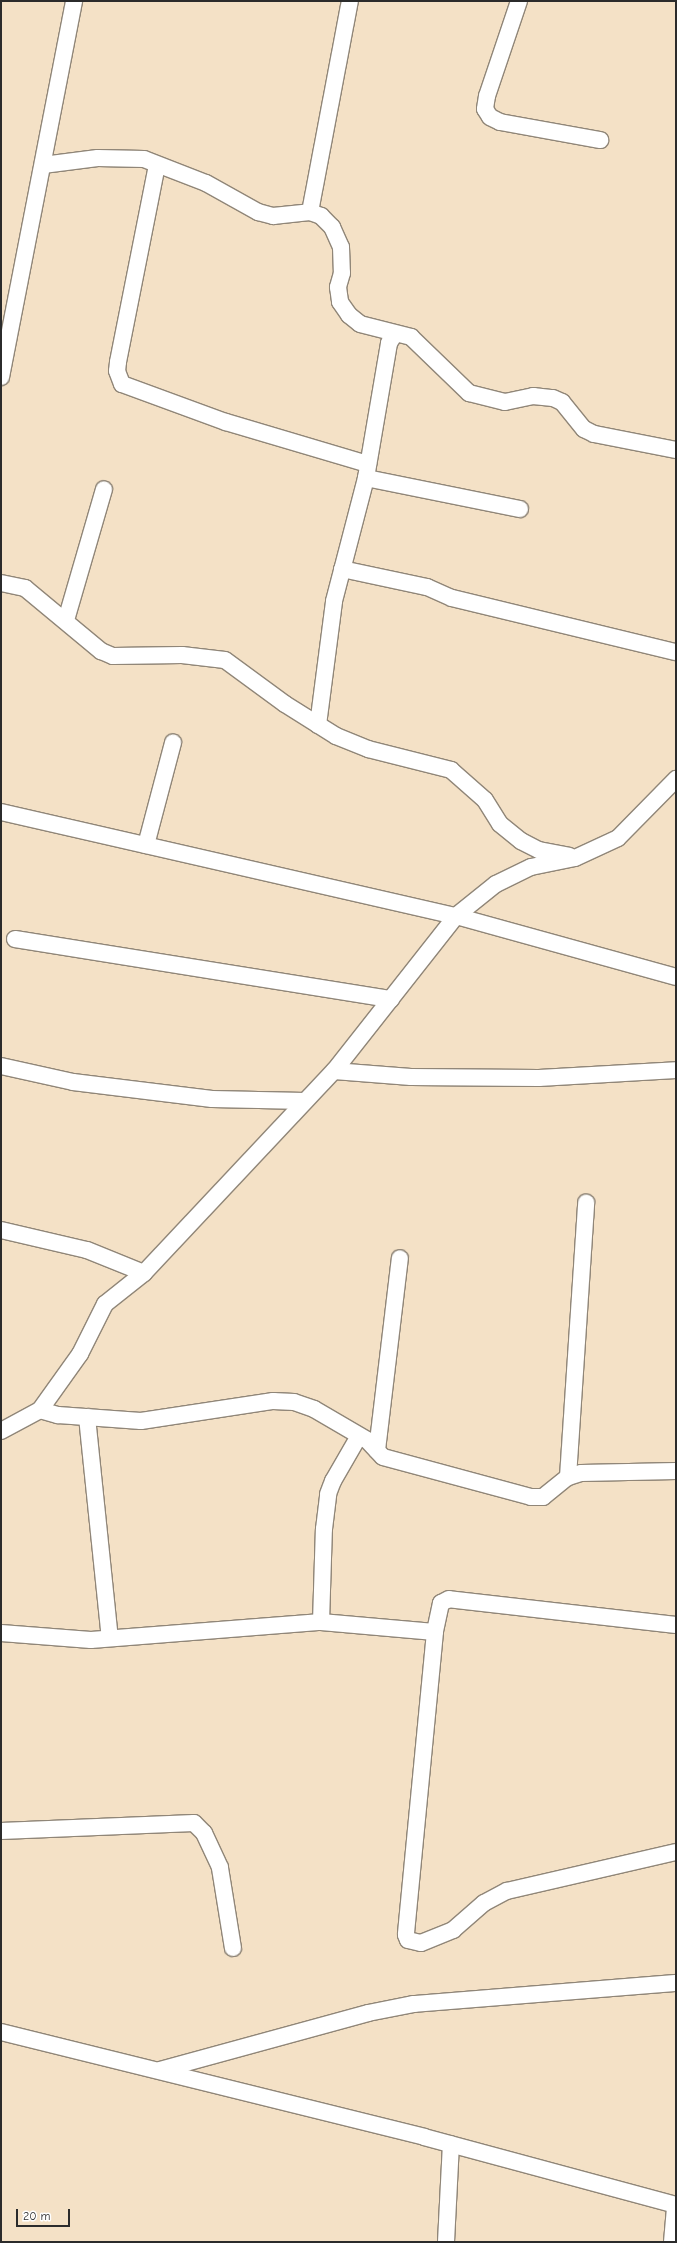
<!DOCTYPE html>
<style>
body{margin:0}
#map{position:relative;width:677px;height:2243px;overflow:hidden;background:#f4e1c6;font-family:"Comic Neue",sans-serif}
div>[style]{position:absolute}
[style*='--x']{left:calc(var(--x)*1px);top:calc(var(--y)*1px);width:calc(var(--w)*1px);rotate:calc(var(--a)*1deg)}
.roads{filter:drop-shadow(1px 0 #908678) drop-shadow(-1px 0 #908678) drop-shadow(0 1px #908678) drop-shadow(0 -1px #908678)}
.street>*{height:16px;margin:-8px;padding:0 8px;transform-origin:8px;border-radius:8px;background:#fff}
span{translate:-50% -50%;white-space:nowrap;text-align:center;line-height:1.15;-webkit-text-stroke:3.5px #fff;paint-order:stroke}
.frame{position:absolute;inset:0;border:2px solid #2b2b2b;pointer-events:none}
.scale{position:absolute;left:16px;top:2209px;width:54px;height:18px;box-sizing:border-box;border:2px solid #2b2b2b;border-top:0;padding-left:5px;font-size:12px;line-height:14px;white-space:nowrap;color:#2b2b2b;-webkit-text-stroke:3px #fff;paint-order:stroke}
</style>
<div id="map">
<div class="roads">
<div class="street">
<i style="--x:519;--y:1;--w:100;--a:108.6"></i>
<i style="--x:487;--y:96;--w:13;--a:99"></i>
<i style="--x:485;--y:109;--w:9;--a:58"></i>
<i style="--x:490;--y:117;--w:11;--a:27"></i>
<i style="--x:500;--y:122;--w:102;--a:10.2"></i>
<i style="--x:43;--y:165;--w:55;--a:-7.3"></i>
<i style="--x:98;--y:158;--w:46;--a:1.2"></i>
<i style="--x:144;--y:159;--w:66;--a:21.2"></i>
<i style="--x:206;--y:183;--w:60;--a:29.1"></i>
<i style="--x:258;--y:212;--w:16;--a:15"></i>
<i style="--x:273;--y:216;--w:37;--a:-6"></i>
<i style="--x:310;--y:212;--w:12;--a:20"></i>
<i style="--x:321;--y:216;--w:16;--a:45"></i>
<i style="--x:332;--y:227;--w:22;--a:66"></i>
<i style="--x:341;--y:247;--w:26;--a:88"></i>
<i style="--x:342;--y:273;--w:15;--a:106"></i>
<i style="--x:338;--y:287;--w:15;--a:82"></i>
<i style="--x:340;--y:302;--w:16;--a:55"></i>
<i style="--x:349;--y:315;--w:14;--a:39"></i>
<i style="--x:360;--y:324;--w:53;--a:14.3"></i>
<i style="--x:411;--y:337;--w:81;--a:44"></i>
<i style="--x:469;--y:393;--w:37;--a:14"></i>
<i style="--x:505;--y:402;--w:29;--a:-12"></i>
<i style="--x:533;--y:396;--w:20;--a:6"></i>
<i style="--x:553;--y:398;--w:10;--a:24"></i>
<i style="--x:562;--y:402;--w:35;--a:51"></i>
<i style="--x:584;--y:429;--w:11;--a:27"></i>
<i style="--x:594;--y:434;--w:84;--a:11"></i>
<i style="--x:157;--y:165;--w:201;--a:101.2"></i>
<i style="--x:118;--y:362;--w:9;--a:96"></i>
<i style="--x:117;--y:371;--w:14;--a:69"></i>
<i style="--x:122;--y:384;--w:111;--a:20.1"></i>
<i style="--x:226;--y:422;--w:148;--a:16.5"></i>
<i style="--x:310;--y:212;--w:215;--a:-79.3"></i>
<i style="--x:1;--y:377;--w:383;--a:-79"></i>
<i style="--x:366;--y:478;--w:157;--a:11.4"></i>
<i style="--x:342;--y:569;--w:87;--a:12"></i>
<i style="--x:427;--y:587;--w:27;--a:24"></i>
<i style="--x:452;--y:598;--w:230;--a:13.6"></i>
<i style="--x:1;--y:583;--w:25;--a:12"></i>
<i style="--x:25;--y:588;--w:99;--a:39.7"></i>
<i style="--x:101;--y:651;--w:13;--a:23"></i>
<i style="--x:113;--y:656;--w:69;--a:-0.8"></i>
<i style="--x:182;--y:655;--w:43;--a:6.6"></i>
<i style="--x:225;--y:660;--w:74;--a:36.3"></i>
<i style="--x:285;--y:704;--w:60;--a:32.1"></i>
<i style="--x:336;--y:736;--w:35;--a:22"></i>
<i style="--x:368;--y:749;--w:86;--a:14.2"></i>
<i style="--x:451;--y:770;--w:45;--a:41.4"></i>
<i style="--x:485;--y:800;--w:28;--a:58"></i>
<i style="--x:500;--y:824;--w:27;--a:39"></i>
<i style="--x:521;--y:841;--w:20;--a:27"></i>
<i style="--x:539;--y:850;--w:31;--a:11"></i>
<i style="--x:66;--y:620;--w:136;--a:-73.8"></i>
<i style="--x:318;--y:725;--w:125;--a:-82.6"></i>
<i style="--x:334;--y:601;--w:127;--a:-75.4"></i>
<i style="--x:366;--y:478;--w:137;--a:-80.3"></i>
<i style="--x:389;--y:343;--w:11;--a:-56"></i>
<i style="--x:1;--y:812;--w:467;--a:12.9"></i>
<i style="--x:456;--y:916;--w:228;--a:15.5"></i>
<i style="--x:146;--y:845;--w:106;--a:-75.2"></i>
<i style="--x:15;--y:939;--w:381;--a:9.1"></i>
<i style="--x:1;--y:1066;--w:74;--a:12.5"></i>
<i style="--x:73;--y:1082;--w:140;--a:7"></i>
<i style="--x:212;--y:1099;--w:93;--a:1.2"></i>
<i style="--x:334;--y:1071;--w:77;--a:4.5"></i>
<i style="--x:411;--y:1077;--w:128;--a:0.4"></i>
<i style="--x:539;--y:1078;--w:137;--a:-3.3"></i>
<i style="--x:1;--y:1230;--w:88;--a:13.1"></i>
<i style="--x:87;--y:1250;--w:61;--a:22"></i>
<i style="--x:40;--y:1410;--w:19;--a:16"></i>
<i style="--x:58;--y:1415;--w:83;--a:4.1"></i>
<i style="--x:141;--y:1421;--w:134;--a:-8.6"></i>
<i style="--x:273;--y:1401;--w:21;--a:3"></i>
<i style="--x:294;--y:1402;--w:21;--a:19"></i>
<i style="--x:314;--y:1409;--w:61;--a:30.3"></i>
<i style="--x:367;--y:1440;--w:23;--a:47"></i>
<i style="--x:383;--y:1457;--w:153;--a:15.1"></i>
<i style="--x:531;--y:1497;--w:12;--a:0"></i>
<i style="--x:543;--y:1497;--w:32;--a:-39"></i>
<i style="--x:568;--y:1477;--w:14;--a:-17"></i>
<i style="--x:581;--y:1473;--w:95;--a:-1.2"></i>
<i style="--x:87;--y:1417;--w:222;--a:84.1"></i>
<i style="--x:1;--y:1431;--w:44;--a:-28.3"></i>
<i style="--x:40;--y:1410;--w:69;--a:-54.5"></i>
<i style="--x:80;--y:1354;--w:56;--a:-63.4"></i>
<i style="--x:105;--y:1304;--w:50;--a:-38.5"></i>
<i style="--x:144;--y:1273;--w:277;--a:-46.8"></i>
<i style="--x:334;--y:1071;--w:197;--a:-51.8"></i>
<i style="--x:456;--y:916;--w:51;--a:-38.7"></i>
<i style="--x:496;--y:884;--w:39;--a:-26"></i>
<i style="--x:531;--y:867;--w:45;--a:-11.6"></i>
<i style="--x:575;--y:858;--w:47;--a:-24.9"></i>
<i style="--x:618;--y:838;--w:83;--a:-45.5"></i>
<i style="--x:377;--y:1450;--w:193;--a:-83.2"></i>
<i style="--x:568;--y:1477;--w:275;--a:-86.2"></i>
<i style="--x:321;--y:1622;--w:93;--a:-88.2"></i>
<i style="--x:324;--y:1529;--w:35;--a:-83"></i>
<i style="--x:328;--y:1494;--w:14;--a:-69"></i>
<i style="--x:333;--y:1481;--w:52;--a:-60"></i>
<i style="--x:676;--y:1625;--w:228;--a:-173.5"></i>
<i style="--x:449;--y:1599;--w:9;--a:153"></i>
<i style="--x:441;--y:1603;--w:30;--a:102"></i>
<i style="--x:435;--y:1632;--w:304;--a:95.5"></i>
<i style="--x:406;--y:1935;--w:5;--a:68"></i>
<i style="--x:408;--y:1940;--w:13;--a:13"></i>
<i style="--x:421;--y:1943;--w:35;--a:-22"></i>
<i style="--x:453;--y:1930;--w:41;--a:-41.1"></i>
<i style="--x:484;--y:1903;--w:26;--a:-28"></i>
<i style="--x:507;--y:1891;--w:173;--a:-13"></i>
<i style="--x:1;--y:1633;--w:90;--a:4.4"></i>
<i style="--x:91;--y:1640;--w:231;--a:-4.5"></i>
<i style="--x:321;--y:1622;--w:114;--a:5"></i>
<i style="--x:1;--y:1831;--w:193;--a:-2.4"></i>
<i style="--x:194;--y:1823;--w:14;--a:45"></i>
<i style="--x:204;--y:1833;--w:38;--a:65"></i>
<i style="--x:220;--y:1868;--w:81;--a:80.8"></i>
<i style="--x:1;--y:2032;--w:436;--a:13.9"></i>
<i style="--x:424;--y:2137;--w:261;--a:15.1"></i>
<i style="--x:160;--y:2070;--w:216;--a:-15.3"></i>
<i style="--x:368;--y:2013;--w:47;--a:-11.1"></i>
<i style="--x:414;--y:2004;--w:263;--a:-4.6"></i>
<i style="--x:446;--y:2242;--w:98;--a:-87.1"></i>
<i style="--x:672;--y:2242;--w:37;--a:-85"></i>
</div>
</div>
<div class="frame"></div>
<div class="scale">20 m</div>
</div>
